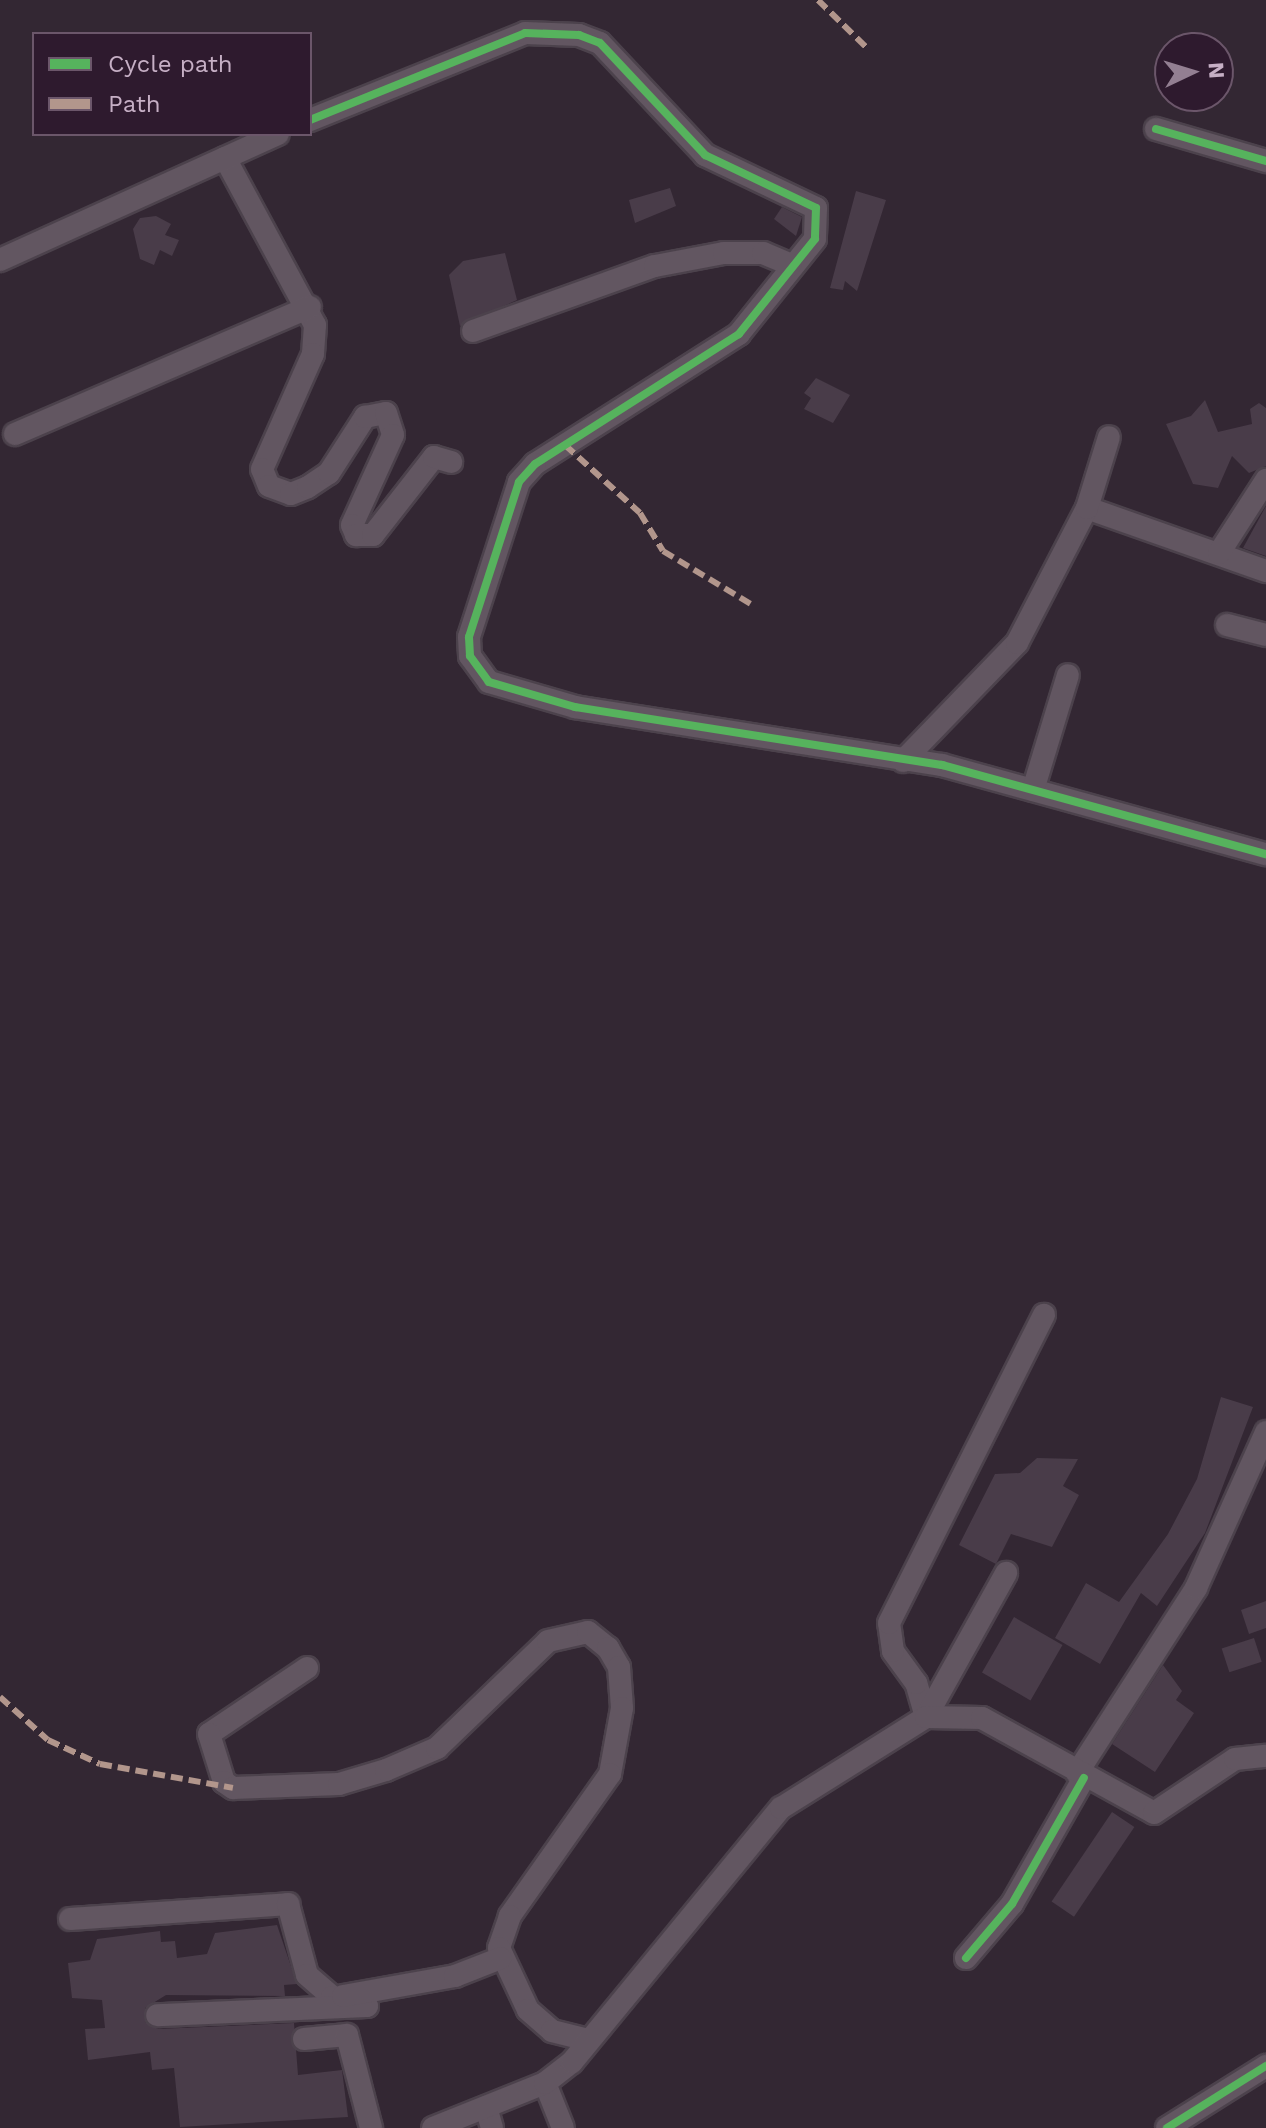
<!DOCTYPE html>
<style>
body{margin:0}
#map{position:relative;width:1266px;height:2128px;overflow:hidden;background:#332733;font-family:"Work Sans",sans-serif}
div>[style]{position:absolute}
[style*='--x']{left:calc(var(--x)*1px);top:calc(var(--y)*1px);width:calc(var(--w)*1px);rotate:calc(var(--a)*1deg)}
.building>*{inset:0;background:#493c49;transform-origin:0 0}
.roads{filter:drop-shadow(2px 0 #4c424c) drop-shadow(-2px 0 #4c424c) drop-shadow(0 2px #4c424c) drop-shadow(0 -2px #4c424c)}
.minor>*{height:22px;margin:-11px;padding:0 11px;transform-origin:11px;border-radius:11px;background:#625661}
.quiet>*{height:6px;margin-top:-3px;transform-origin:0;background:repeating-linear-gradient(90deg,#b2968c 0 12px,transparent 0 18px)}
.cycleway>*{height:8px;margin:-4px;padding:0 4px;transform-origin:4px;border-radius:4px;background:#56b35d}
span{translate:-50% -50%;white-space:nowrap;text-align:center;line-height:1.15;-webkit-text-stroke:6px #2e1a2e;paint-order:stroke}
.legend{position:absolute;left:32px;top:32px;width:280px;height:104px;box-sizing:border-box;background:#2e1a2e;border:2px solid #6b566a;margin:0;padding:10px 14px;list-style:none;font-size:24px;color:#c6afc5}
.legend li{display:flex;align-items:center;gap:16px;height:40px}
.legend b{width:40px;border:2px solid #6b566a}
.north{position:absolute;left:1154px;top:32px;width:80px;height:80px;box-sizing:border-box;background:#2e1a2e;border:2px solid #6b566a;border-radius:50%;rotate:86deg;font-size:22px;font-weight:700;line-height:32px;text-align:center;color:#c6afc5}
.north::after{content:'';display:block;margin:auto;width:28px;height:36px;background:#937f92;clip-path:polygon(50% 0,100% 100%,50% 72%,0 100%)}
</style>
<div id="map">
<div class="building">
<i style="clip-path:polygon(670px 188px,676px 206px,635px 223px,629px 200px)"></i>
<i style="clip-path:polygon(856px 191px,886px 200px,857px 291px,845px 281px,843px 290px,830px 288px)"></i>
<i style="clip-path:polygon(782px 207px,802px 217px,796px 236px,774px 219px)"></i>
<i style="clip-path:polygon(156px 216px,171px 224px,165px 235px,179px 240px,172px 256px,160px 250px,154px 265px,140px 259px,133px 229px,140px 218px)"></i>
<i style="clip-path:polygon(505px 253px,517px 300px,460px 326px,449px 275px,463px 261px)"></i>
<i style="clip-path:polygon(816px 378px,850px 395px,833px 423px,804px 409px,811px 398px,804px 393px)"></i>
<i style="clip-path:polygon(1205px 400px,1218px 432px,1252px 424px,1250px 409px,1259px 403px,1266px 408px,1266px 466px,1249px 473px,1232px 456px,1218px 488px,1193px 484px,1166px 424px,1191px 416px)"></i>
<i style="clip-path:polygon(1266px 506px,1266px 556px,1243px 548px)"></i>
<i style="clip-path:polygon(1221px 1397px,1253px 1407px,1205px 1533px,1157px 1606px,1141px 1593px,1100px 1664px,1055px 1638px,1086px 1583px,1119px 1602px,1168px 1534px,1197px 1479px)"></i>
<i style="clip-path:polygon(1037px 1458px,1078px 1459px,1063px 1486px,1079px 1495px,1052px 1547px,1011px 1534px,996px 1564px,959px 1545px,995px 1474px,1020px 1473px)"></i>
<i style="clip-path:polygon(1266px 1601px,1266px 1628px,1249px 1634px,1241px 1610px)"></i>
<i style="left:1014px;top:1617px;width:56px;height:64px;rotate:30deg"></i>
<i style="left:1254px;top:1638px;width:25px;height:34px;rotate:72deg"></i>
<i style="clip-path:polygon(1163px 1665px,1182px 1691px,1176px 1700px,1194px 1713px,1155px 1772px,1112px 1744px)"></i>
<i style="left:1112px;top:1812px;width:27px;height:108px;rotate:34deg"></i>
<i style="clip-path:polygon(277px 1925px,297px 1984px,284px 1985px,285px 1996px,166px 1995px,145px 2008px,145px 2022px,158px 2029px,294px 2023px,298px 2075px,342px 2070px,348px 2117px,180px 2127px,174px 2068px,152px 2070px,150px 2052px,88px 2060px,85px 2029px,105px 2028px,102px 2000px,72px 1998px,68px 1963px,90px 1960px,97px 1939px,160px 1931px,161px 1942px,175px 1941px,177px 1958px,207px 1954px,215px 1933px)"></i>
</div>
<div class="roads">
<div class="minor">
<i style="--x:310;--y:120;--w:232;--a:-22"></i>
<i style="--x:525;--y:33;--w:54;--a:2.1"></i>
<i style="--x:579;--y:35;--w:22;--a:21"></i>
<i style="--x:600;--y:43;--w:154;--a:46.8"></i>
<i style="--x:705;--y:155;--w:123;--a:25.5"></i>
<i style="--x:816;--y:208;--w:31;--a:92"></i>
<i style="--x:815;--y:239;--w:122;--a:128.7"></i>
<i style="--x:739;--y:334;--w:242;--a:147.5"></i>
<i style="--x:535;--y:464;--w:24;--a:132"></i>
<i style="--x:519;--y:482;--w:163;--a:107.9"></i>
<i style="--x:469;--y:637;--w:19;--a:87"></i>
<i style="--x:470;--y:656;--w:32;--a:54"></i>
<i style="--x:489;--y:682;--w:90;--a:16.2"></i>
<i style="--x:575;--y:707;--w:372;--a:9"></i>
<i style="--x:942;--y:765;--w:336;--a:15.4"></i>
<i style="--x:1156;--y:129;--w:115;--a:16.2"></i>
<i style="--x:225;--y:158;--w:190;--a:61.7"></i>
<i style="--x:315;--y:325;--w:29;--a:94"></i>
<i style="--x:313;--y:354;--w:126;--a:113.9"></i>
<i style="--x:262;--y:469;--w:18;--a:68"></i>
<i style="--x:269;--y:486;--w:23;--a:20"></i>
<i style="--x:291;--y:494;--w:18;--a:-22"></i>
<i style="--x:308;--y:487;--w:25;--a:-34"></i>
<i style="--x:329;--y:473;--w:67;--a:-57.3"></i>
<i style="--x:365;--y:417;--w:21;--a:-11"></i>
<i style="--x:386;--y:413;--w:23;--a:72"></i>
<i style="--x:393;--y:435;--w:99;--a:114.5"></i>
<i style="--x:352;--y:525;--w:11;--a:68"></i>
<i style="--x:356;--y:535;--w:17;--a:0"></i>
<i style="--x:373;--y:535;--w:99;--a:-52"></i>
<i style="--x:434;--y:457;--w:18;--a:16"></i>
<i style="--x:0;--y:260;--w:305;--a:-24.4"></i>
<i style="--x:473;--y:331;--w:193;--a:-19.7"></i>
<i style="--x:655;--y:266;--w:70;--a:-10.7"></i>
<i style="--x:724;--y:253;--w:39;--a:0"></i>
<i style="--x:763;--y:253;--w:30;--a:23"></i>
<i style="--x:15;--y:434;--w:321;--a:-23.3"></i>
<i style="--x:1087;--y:508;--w:190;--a:19.4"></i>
<i style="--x:1219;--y:553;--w:87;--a:-57.2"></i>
<i style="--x:1227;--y:625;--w:40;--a:14.4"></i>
<i style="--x:903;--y:761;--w:164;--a:-46"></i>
<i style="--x:1017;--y:643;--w:152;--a:-62.6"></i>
<i style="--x:1087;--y:508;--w:74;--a:-72.8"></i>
<i style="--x:1033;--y:790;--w:120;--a:-73.1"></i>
<i style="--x:307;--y:1668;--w:118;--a:146"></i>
<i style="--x:209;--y:1734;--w:50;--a:72.6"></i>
<i style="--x:224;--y:1782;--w:11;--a:34"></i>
<i style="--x:233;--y:1788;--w:106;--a:-2.2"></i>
<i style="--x:339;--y:1784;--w:49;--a:-16.6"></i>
<i style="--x:386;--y:1770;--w:56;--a:-23.3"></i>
<i style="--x:437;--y:1748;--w:154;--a:-43.9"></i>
<i style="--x:548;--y:1641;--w:41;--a:-12.7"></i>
<i style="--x:588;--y:1632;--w:26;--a:39"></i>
<i style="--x:608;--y:1648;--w:22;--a:60"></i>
<i style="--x:619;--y:1667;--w:41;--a:85.8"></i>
<i style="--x:622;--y:1708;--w:67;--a:100.3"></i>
<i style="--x:610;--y:1774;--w:174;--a:125.2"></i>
<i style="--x:510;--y:1916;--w:34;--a:109"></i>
<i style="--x:499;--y:1948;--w:68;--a:64.9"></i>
<i style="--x:528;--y:2010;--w:32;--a:41"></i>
<i style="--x:552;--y:2031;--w:34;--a:14"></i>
<i style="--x:926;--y:1717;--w:35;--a:-106"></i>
<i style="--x:916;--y:1683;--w:39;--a:-126"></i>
<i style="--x:893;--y:1651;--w:28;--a:-98"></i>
<i style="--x:889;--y:1623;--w:345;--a:-63.3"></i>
<i style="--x:926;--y:1717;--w:165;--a:-60.9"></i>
<i style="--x:1077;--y:1773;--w:220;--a:-57.2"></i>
<i style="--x:1196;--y:1588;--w:171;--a:-65.8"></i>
<i style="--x:70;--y:1919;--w:219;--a:-3.9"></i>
<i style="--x:288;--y:1904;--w:73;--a:75"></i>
<i style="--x:307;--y:1975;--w:33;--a:41"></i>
<i style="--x:332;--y:1997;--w:36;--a:14"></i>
<i style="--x:367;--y:2006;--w:210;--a:177.5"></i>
<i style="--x:966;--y:1958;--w:71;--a:-49.6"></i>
<i style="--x:1012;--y:1904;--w:145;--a:-60.3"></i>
<i style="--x:343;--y:1996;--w:114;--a:-10.1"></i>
<i style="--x:455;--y:1976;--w:49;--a:-21.4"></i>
<i style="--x:304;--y:2039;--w:43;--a:-5.3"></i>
<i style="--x:347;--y:2035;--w:96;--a:75.5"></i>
<i style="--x:545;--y:2083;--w:48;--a:68.2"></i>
<i style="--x:486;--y:2107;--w:22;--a:74"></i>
<i style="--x:433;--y:2128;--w:121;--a:-21.9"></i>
<i style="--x:545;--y:2083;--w:34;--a:-38"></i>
<i style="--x:572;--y:2062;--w:329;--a:-50.6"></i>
<i style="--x:781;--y:1808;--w:171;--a:-32.1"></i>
<i style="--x:926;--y:1717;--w:56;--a:1"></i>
<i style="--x:982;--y:1718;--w:196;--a:28.9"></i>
<i style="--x:1154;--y:1813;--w:97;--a:-33.7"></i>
<i style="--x:1235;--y:1759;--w:31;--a:-6"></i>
<i style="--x:1167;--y:2128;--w:117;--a:-32.1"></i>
</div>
</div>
<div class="quiet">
<i style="--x:818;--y:0;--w:67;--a:44.4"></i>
<i style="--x:565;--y:445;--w:101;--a:42.2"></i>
<i style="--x:640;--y:513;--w:44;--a:58.8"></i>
<i style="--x:663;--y:551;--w:103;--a:31.1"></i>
<i style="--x:0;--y:1697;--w:64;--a:41.9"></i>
<i style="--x:48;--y:1740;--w:57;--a:24.8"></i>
<i style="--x:100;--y:1764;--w:135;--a:10.2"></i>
</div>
<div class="cycleway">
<i style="--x:310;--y:120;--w:232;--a:-22"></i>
<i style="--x:525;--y:33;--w:54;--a:2.1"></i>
<i style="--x:579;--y:35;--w:22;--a:21"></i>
<i style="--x:600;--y:43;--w:154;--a:46.8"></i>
<i style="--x:705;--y:155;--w:123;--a:25.5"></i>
<i style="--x:816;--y:208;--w:31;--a:92"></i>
<i style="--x:815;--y:239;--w:122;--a:128.7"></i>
<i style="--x:739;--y:334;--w:242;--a:147.5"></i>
<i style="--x:535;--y:464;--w:24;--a:132"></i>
<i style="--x:519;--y:482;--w:163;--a:107.9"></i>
<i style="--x:469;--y:637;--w:19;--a:87"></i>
<i style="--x:470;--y:656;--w:32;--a:54"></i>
<i style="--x:489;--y:682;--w:90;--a:16.2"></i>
<i style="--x:575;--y:707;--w:372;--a:9"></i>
<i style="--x:942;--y:765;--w:336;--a:15.4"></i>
<i style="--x:1156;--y:129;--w:115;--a:16.2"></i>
<i style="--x:966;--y:1958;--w:71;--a:-49.6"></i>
<i style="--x:1012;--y:1904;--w:145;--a:-60.3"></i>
<i style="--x:1167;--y:2128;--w:117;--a:-32.1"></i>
</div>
<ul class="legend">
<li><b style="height:10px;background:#56b35d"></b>Cycle path</li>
<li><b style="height:10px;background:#b2968c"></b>Path</li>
</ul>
<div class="north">N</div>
</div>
